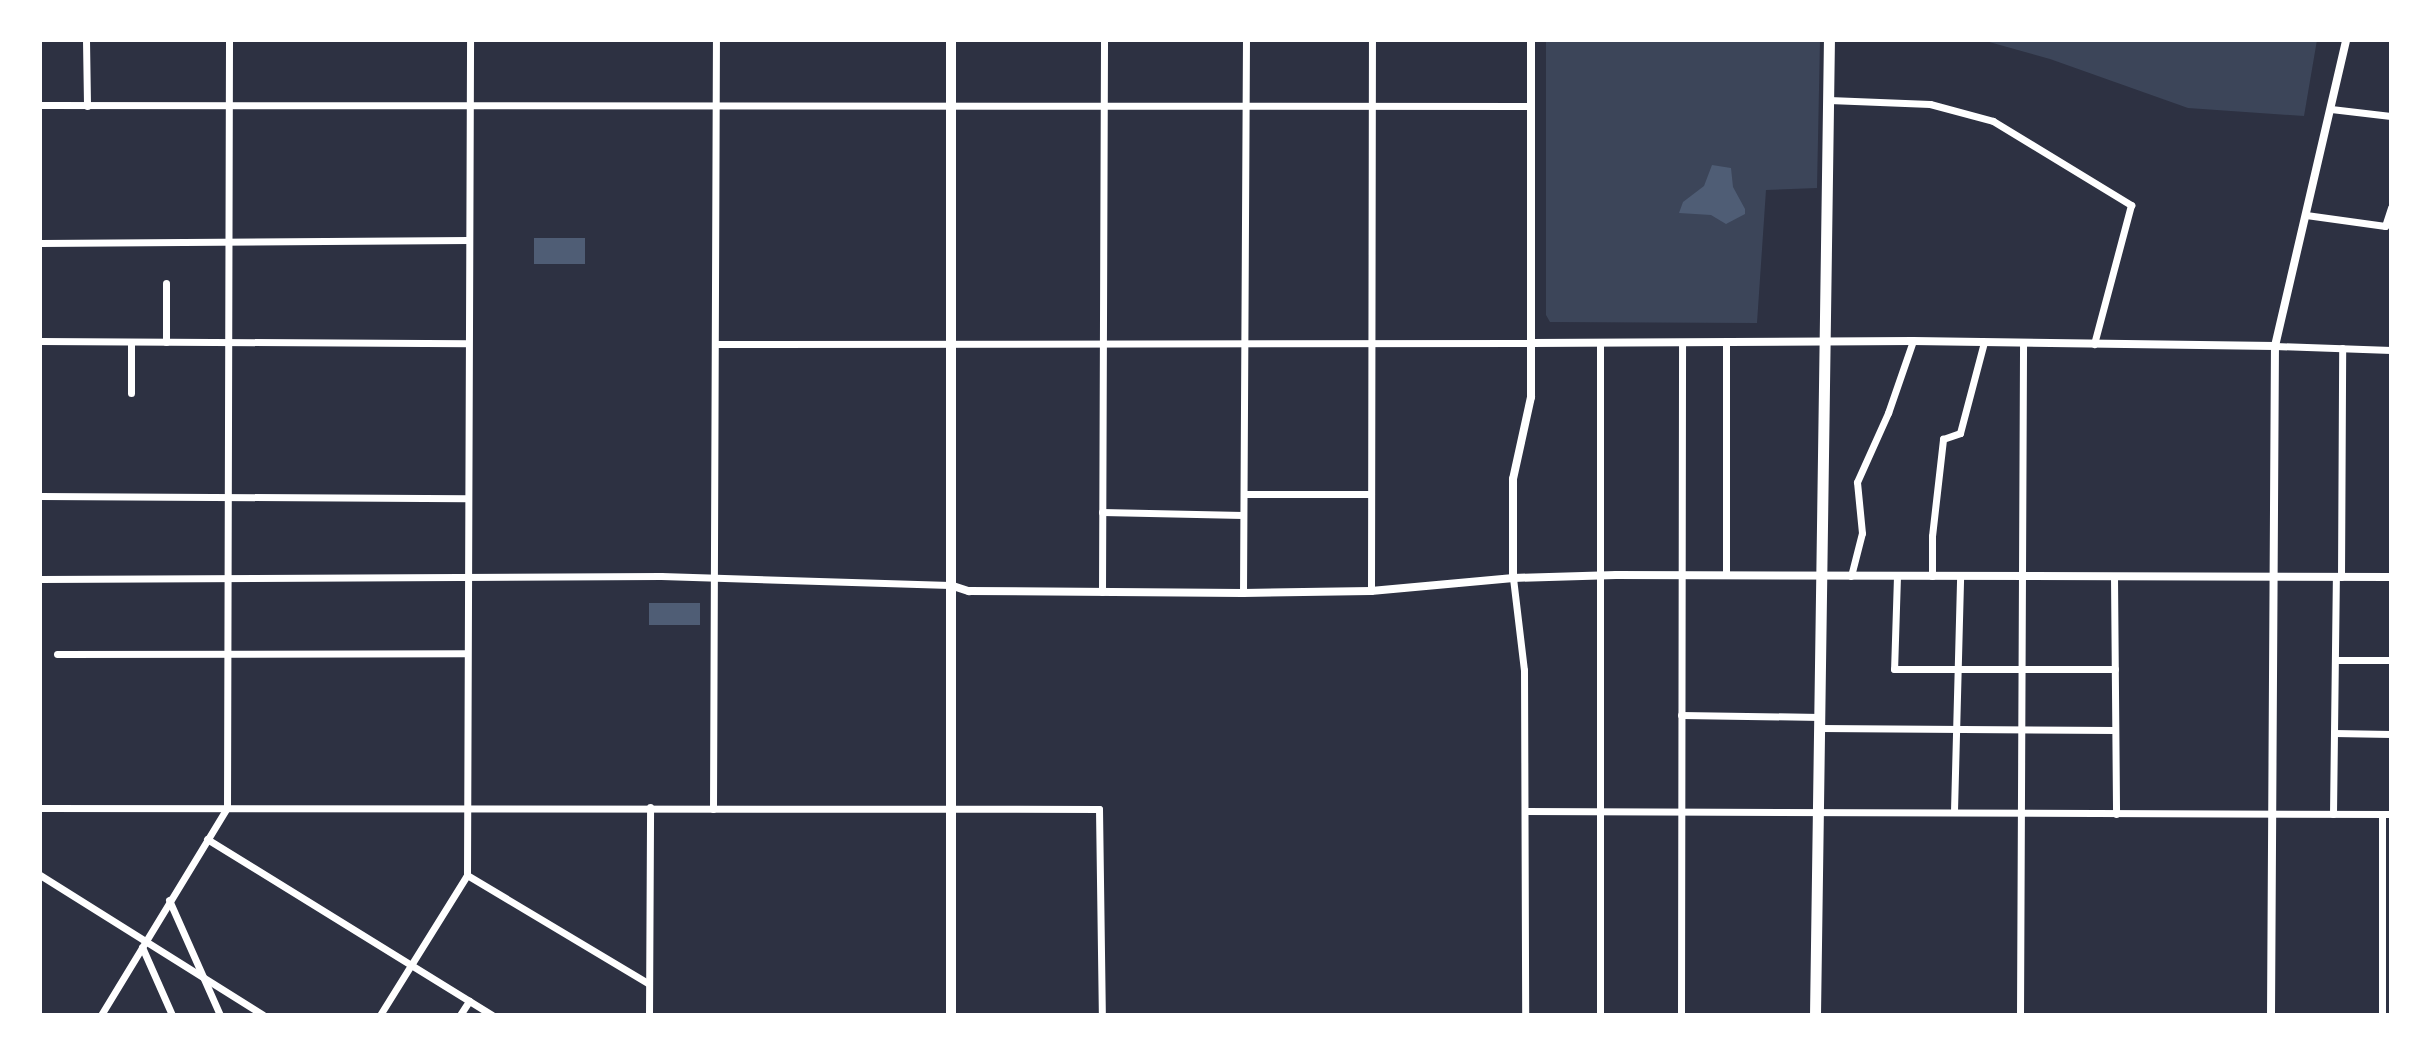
<!DOCTYPE html>
<style>
body{margin:0}
#map{position:relative;width:2431px;height:1055px;overflow:hidden;background:#2d3142;font-family:Quicksand,sans-serif}
div>[style]{position:absolute}
[style*='--x']{left:calc(var(--x)*1px);top:calc(var(--y)*1px);width:calc(var(--w)*1px);rotate:calc(var(--a)*1deg)}
.green>*{inset:0;background:#3c4559}
.water>*{inset:0;background:#4f5d75;transform-origin:0 0}
.minor>*{height:7px;margin:-3.5px;padding:0 3.5px;transform-origin:3.5px;border-radius:3.5px;background:#fff}
.tertiary>*{height:8px;margin:-4px;padding:0 4px;transform-origin:4px;border-radius:4px;background:#fff}
.secondary>*{height:10px;margin:-5px;padding:0 5px;transform-origin:5px;border-radius:5px;background:#fff}
.primary>*{height:11px;margin:-5.5px;padding:0 5.5px;transform-origin:5.5px;border-radius:5.5px;background:#fff}
span{translate:-50% -50%;white-space:nowrap;text-align:center;line-height:1.15;-webkit-text-stroke:7px #fff;paint-order:stroke}
.frame{position:absolute;inset:0;border:42px solid #fff;pointer-events:none}
</style>
<div id="map">
<div class="green">
<i style="clip-path:polygon(1546px 40px,1820px 40px,1817px 188px,1766px 190px,1757px 323px,1550px 322px,1546px 315px)"></i>
<i style="clip-path:polygon(1982px 40px,2317px 40px,2304px 116px,2188px 108px,2050px 59px)"></i>
</div>
<div class="water">
<i style="clip-path:polygon(1712px 165px,1731px 168px,1733px 187px,1745px 209px,1745px 214px,1726px 224px,1711px 215px,1679px 213px,1683px 202px,1704px 186px)"></i>
<i style="left:534px;top:238px;width:51px;height:26px"></i>
<i style="left:649px;top:603px;width:51px;height:22px"></i>
</div>
<div class="minor">
<i style="--x:86;--y:40;--w:66;--a:89.1"></i>
<i style="--x:1829;--y:100;--w:101;--a:2.3"></i>
<i style="--x:1930;--y:104;--w:65;--a:15.1"></i>
<i style="--x:1993;--y:121;--w:162;--a:31.3"></i>
<i style="--x:2131;--y:205;--w:144;--a:104.9"></i>
<i style="--x:40;--y:105;--w:1491;--a:0.04"></i>
<i style="--x:2331;--y:109;--w:60;--a:6.7"></i>
<i style="--x:2306;--y:215;--w:80;--a:7.9"></i>
<i style="--x:2385;--y:226;--w:20;--a:-72"></i>
<i style="--x:40;--y:243;--w:429;--a:-0.4"></i>
<i style="--x:166;--y:283;--w:59;--a:90"></i>
<i style="--x:40;--y:341;--w:428;--a:0.3"></i>
<i style="--x:1600;--y:343;--w:672;--a:90"></i>
<i style="--x:1726;--y:343;--w:232;--a:90"></i>
<i style="--x:716;--y:344;--w:815;--a:-0.07"></i>
<i style="--x:2275;--y:346;--w:116;--a:2"></i>
<i style="--x:131;--y:393;--w:51;--a:-90"></i>
<i style="--x:1244;--y:494;--w:127;--a:0"></i>
<i style="--x:40;--y:496;--w:427;--a:0.3"></i>
<i style="--x:1102;--y:512;--w:141;--a:1.2"></i>
<i style="--x:1851;--y:576;--w:44;--a:-75.7"></i>
<i style="--x:1862;--y:533;--w:51;--a:-95.6"></i>
<i style="--x:1857;--y:482;--w:76;--a:-65.8"></i>
<i style="--x:1888;--y:413;--w:76;--a:-70.9"></i>
<i style="--x:1897;--y:576;--w:93;--a:91.8"></i>
<i style="--x:1894;--y:669;--w:221;--a:0"></i>
<i style="--x:1932;--y:576;--w:40;--a:-90"></i>
<i style="--x:1932;--y:536;--w:98;--a:-83.5"></i>
<i style="--x:1943;--y:439;--w:18;--a:-19"></i>
<i style="--x:1960;--y:433;--w:94;--a:-75.2"></i>
<i style="--x:2114;--y:577;--w:237;--a:89.5"></i>
<i style="--x:2341;--y:577;--w:229;--a:-89.7"></i>
<i style="--x:1513;--y:578;--w:93;--a:83.2"></i>
<i style="--x:1524;--y:670;--w:345;--a:89.8"></i>
<i style="--x:40;--y:579;--w:621;--a:-0.28"></i>
<i style="--x:661;--y:576;--w:289;--a:1.8"></i>
<i style="--x:1371;--y:591;--w:551;--a:-89.9"></i>
<i style="--x:1102;--y:592;--w:552;--a:-89.79"></i>
<i style="--x:1243;--y:593;--w:553;--a:-89.69"></i>
<i style="--x:57;--y:654;--w:409;--a:-0.1"></i>
<i style="--x:2335;--y:660;--w:56;--a:0"></i>
<i style="--x:1681;--y:715;--w:139;--a:0.8"></i>
<i style="--x:1820;--y:728;--w:295;--a:0.4"></i>
<i style="--x:2334;--y:733;--w:57;--a:1"></i>
<i style="--x:40;--y:808;--w:1059;--a:0.05"></i>
<i style="--x:1099;--y:809;--w:206;--a:89.2"></i>
<i style="--x:713;--y:809;--w:769;--a:-89.78"></i>
<i style="--x:1526;--y:811;--w:865;--a:0.2"></i>
<i style="--x:1954;--y:811;--w:234;--a:-88.5"></i>
<i style="--x:2333;--y:814;--w:237;--a:-89.3"></i>
<i style="--x:2382;--y:814;--w:201;--a:90"></i>
<i style="--x:207;--y:839;--w:335;--a:31.7"></i>
<i style="--x:40;--y:875;--w:263;--a:32.1"></i>
<i style="--x:467;--y:875;--w:212;--a:30.9"></i>
<i style="--x:169;--y:900;--w:126;--a:66.1"></i>
<i style="--x:142;--y:947;--w:74;--a:66.2"></i>
<i style="--x:101;--y:1015;--w:242;--a:-58.7"></i>
<i style="--x:227;--y:808;--w:768;--a:-89.85"></i>
<i style="--x:380;--y:1015;--w:165;--a:-58.1"></i>
<i style="--x:467;--y:875;--w:835;--a:-89.79"></i>
<i style="--x:460;--y:1015;--w:17;--a:-57"></i>
<i style="--x:649;--y:1015;--w:208;--a:-89.7"></i>
<i style="--x:1681;--y:1015;--w:672;--a:-89.91"></i>
<i style="--x:2020;--y:1015;--w:670;--a:-89.74"></i>
</div>
<div class="tertiary">
<i style="--x:1531;--y:343;--w:382;--a:-0.3"></i>
<i style="--x:1913;--y:341;--w:362;--a:0.8"></i>
<i style="--x:1513;--y:578;--w:99;--a:-90"></i>
<i style="--x:1513;--y:479;--w:84;--a:-77.6"></i>
<i style="--x:1531;--y:397;--w:357;--a:-90"></i>
<i style="--x:950;--y:585;--w:20;--a:18"></i>
<i style="--x:969;--y:591;--w:274;--a:0.4"></i>
<i style="--x:1243;--y:593;--w:128;--a:-0.9"></i>
<i style="--x:1371;--y:591;--w:143;--a:-5.2"></i>
<i style="--x:1513;--y:578;--w:103;--a:-1.7"></i>
<i style="--x:1616;--y:575;--w:775;--a:0.15"></i>
<i style="--x:2271;--y:1015;--w:669;--a:-89.66"></i>
<i style="--x:2275;--y:346;--w:314;--a:-76.9"></i>
</div>
<div class="secondary">
<i style="--x:951;--y:1015;--w:975;--a:-90"></i>
</div>
<div class="primary">
<i style="--x:1815;--y:1015;--w:975;--a:-89.18"></i>
</div>
<div class="frame"></div>
</div>
